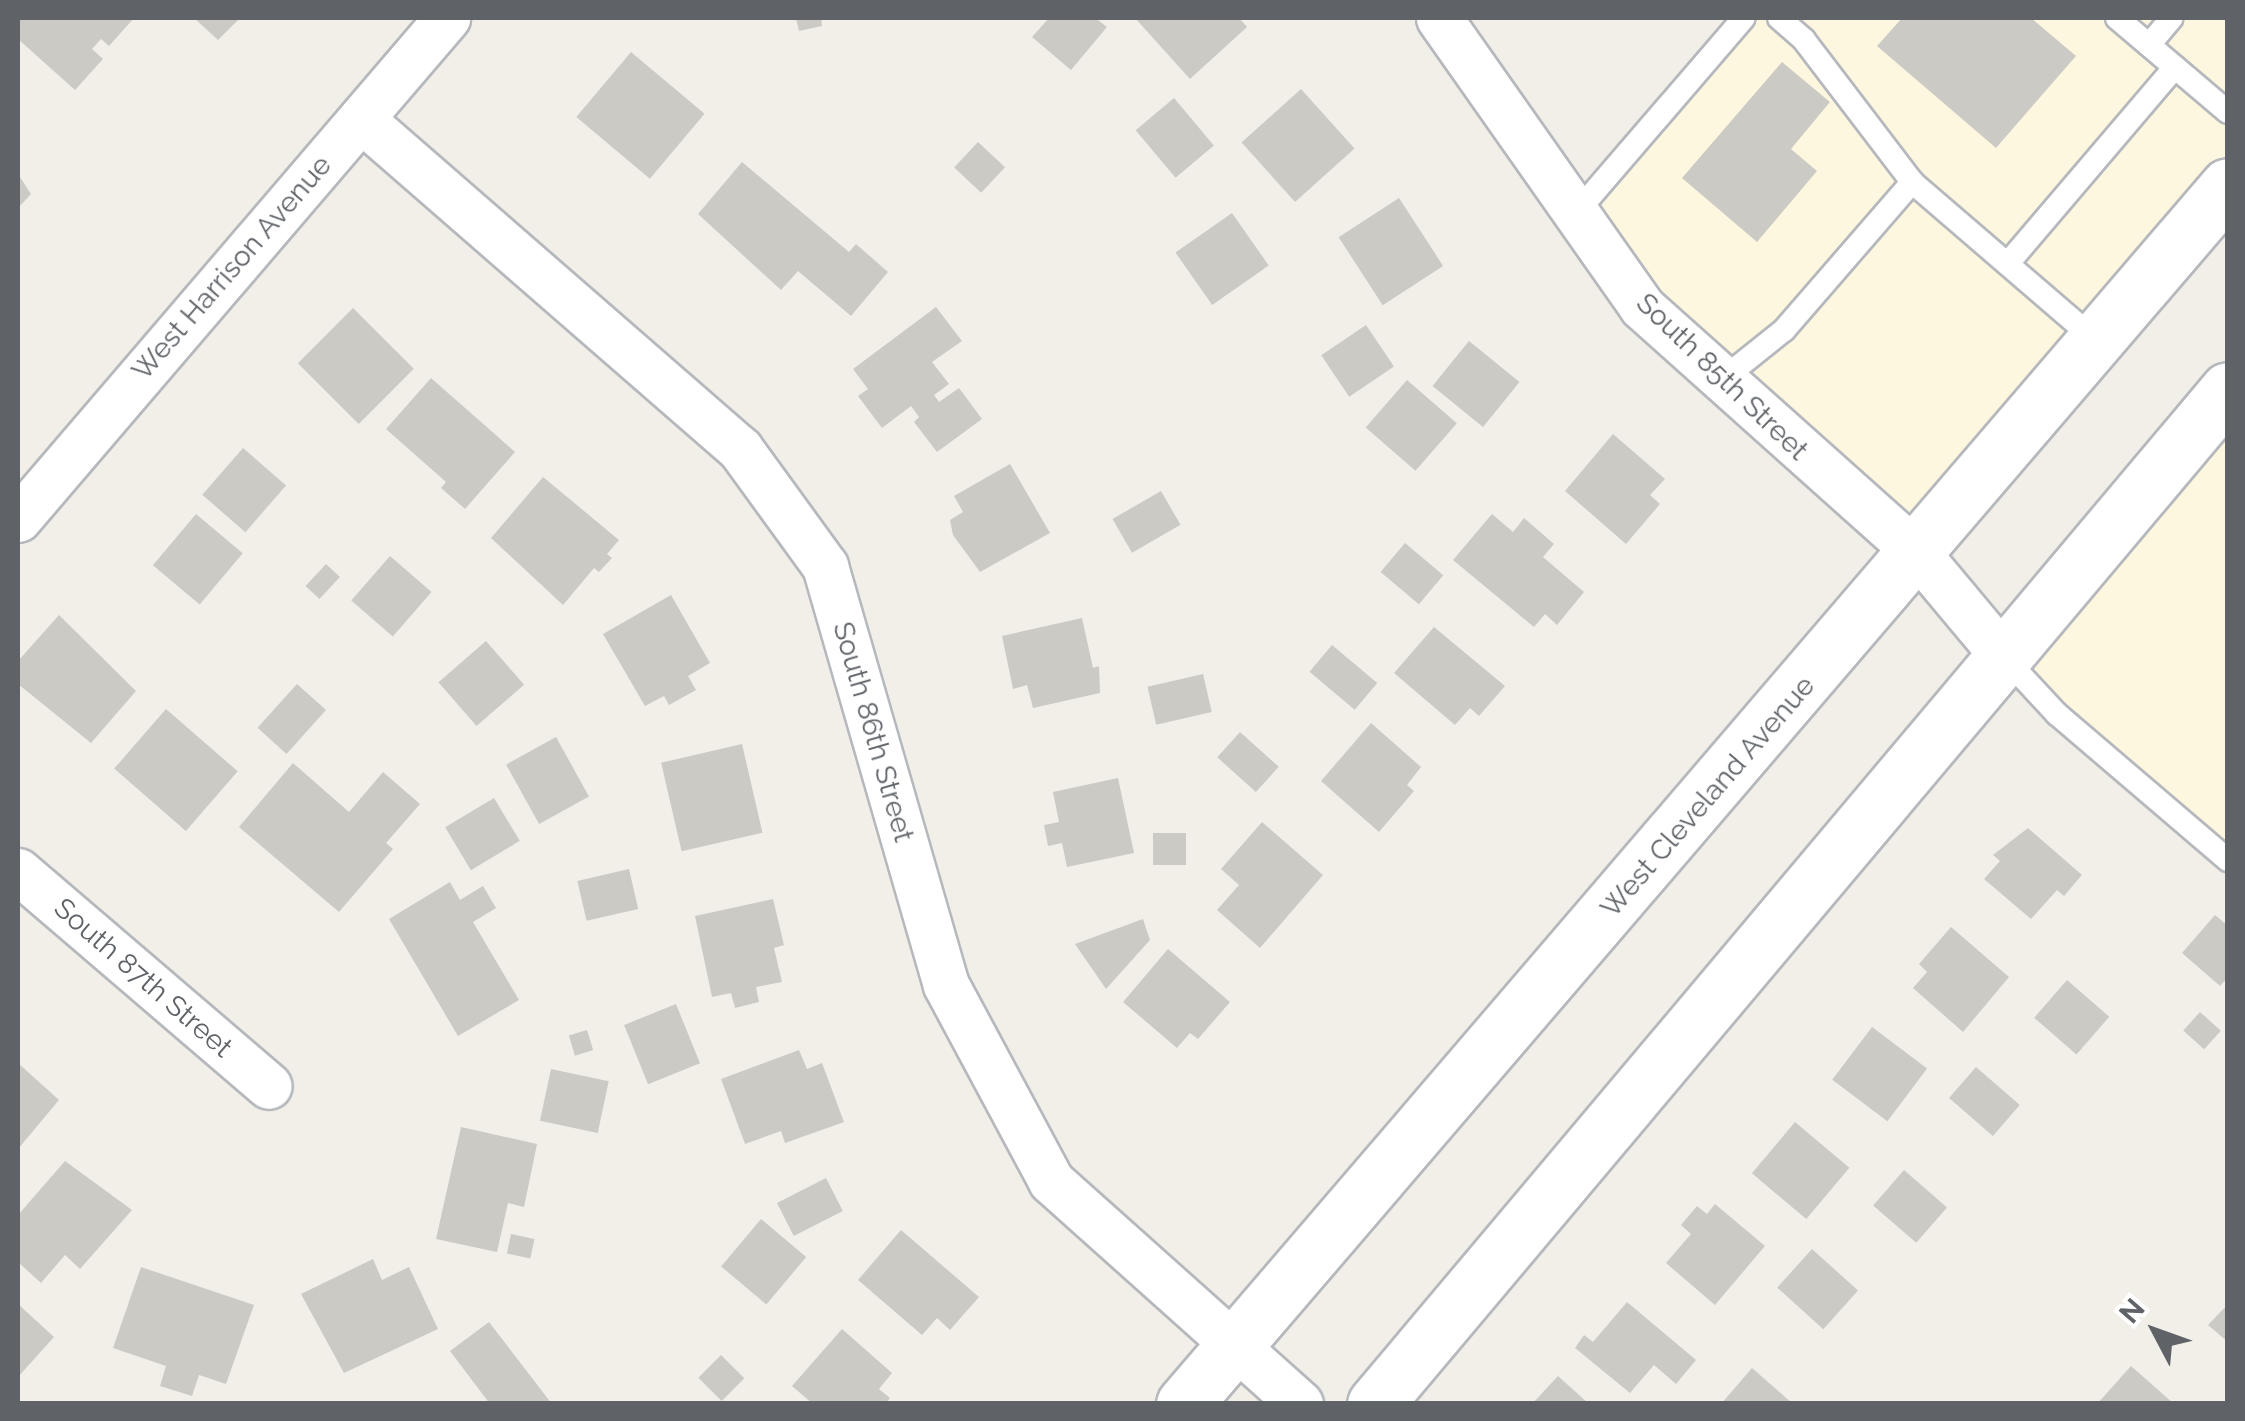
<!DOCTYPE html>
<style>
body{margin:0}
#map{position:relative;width:2245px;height:1421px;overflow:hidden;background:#f1efe8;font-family:Raleway,sans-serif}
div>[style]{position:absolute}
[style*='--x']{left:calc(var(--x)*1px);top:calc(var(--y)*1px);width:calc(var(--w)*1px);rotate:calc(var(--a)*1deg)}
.commercial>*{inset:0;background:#fef7e0}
.building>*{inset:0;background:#cccac5;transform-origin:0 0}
.roads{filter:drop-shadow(2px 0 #b5b8bc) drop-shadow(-2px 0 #b5b8bc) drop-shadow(0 2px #b5b8bc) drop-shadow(0 -2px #b5b8bc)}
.service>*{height:22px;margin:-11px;padding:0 11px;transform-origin:11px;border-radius:11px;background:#fff}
.minor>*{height:45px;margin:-22.5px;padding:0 22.5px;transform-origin:22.5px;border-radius:22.5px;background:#fff}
.tertiary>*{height:55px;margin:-27.5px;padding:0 27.5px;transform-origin:27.5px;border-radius:27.5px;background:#fff}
span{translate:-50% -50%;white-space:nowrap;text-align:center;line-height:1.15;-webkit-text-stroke:9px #fff;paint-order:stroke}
.street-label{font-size:28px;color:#5f6368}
.frame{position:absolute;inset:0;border:20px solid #5f6368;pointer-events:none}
.north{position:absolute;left:2105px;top:1281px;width:100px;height:100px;-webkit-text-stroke:8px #fff;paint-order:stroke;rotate:311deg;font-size:28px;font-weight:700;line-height:40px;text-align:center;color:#5f6368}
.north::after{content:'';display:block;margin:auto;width:35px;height:45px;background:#5f6368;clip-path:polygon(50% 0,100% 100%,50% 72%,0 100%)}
</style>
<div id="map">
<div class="commercial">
<i style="clip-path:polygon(1744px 18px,2227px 18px,2227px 186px,1918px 554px,1576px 213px)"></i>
<i style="clip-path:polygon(2227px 390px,2227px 860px,2004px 657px)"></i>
</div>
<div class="building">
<i style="clip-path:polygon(18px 18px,134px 18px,109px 46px,101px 39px,92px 49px,103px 59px,75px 90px,18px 39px)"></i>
<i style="clip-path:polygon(194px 18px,240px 18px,218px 40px)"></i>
<i style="clip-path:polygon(796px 18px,821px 18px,822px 26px,799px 31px)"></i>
<i style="clip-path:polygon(1049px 18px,1095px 18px,1107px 27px,1071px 70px,1032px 37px)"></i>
<i style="clip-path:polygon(1135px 18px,1239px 18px,1247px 27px,1190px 79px)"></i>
<i style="clip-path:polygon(1902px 18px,2031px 18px,2076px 56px,1996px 148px,1877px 46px)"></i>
<i style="left:631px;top:52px;width:96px;height:85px;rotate:40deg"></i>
<i style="clip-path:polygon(1782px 62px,1830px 102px,1791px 149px,1817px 171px,1757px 242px,1682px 178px)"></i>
<i style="left:1301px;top:89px;width:80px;height:80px;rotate:48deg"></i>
<i style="left:1174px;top:98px;width:62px;height:50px;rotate:50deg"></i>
<i style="left:978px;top:142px;width:37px;height:35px;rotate:43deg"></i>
<i style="clip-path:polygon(742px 162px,849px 252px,856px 244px,888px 272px,851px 316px,798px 271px,781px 290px,698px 214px)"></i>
<i style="clip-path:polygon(18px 174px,31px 194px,18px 208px)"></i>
<i style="left:1399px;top:198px;width:81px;height:72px;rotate:57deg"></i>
<i style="left:1232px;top:213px;width:64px;height:69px;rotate:55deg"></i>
<i style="clip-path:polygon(936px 307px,962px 341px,932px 362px,949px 384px,934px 395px,939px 402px,959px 388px,982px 419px,937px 452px,914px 422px,919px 417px,911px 406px,882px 428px,858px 396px,868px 389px,853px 369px)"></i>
<i style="left:353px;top:308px;width:86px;height:78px;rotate:45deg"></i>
<i style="left:1366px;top:325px;width:50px;height:54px;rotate:56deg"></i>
<i style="left:1469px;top:341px;width:65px;height:58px;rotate:39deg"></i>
<i style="clip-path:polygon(431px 378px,515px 452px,465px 509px,441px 488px,446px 482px,386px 429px)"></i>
<i style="left:1407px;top:380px;width:66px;height:63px;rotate:41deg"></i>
<i style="clip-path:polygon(1613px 434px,1665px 479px,1650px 495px,1660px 504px,1626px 544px,1565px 491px)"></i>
<i style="left:243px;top:448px;width:57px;height:62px;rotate:41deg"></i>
<i style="clip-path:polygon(1010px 464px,1050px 533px,980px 572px,953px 535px,950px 520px,963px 512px,954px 496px)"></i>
<i style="clip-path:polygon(543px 477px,619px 540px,607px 554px,612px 558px,599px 572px,594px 568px,563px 605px,491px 538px)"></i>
<i style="left:1161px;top:491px;width:39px;height:56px;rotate:60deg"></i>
<i style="left:196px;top:514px;width:61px;height:67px;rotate:40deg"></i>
<i style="clip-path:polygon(1492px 514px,1513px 532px,1524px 518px,1554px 544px,1543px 557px,1584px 592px,1557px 625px,1545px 614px,1534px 627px,1453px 560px)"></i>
<i style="left:1405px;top:543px;width:50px;height:38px;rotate:40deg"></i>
<i style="left:390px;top:556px;width:55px;height:59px;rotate:41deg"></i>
<i style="left:326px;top:564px;width:19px;height:30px;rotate:43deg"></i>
<i style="clip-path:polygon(671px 595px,710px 663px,688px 676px,696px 690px,669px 705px,664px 696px,645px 706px,603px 634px)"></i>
<i style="clip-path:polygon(59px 615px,136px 691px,91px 743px,18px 684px,18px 661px)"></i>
<i style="clip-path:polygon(1082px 618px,1093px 668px,1099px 666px,1100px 693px,1033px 708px,1027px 685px,1013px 689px,1002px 636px)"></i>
<i style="clip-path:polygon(1434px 627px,1505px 686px,1479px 716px,1470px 708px,1455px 725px,1394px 673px)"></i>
<i style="left:486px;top:641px;width:58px;height:63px;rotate:49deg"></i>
<i style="left:1332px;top:645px;width:59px;height:35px;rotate:40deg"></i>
<i style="left:1203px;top:674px;width:39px;height:57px;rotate:77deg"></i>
<i style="left:297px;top:684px;width:39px;height:59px;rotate:42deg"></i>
<i style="left:166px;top:709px;width:95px;height:79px;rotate:41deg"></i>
<i style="clip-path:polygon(1371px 723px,1421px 767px,1407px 785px,1414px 791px,1379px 832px,1321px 781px)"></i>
<i style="left:1240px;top:732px;width:52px;height:34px;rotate:42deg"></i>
<i style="left:556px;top:737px;width:68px;height:57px;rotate:61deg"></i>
<i style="left:742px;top:744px;width:91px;height:83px;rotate:77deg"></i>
<i style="clip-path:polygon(293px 763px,349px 812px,383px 772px,420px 804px,386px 843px,393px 849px,339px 912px,239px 827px)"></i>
<i style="clip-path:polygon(1118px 778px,1134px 853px,1067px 867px,1062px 843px,1048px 846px,1044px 825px,1059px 822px,1053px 792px)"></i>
<i style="left:494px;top:798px;width:50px;height:57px;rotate:59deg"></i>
<i style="clip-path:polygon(1262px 822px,1323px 875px,1260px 948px,1217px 910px,1239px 885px,1221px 869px)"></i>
<i style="clip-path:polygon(2028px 828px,2082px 875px,2064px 896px,2057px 890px,2031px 919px,1984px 879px,2000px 861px,1993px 855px)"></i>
<i style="left:1153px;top:833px;width:33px;height:32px"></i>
<i style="left:629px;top:869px;width:41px;height:53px;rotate:77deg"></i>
<i style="clip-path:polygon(450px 882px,460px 900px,483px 886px,496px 908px,473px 922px,519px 1000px,458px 1036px,389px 919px)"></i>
<i style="clip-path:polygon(773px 899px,784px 945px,774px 948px,782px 982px,756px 987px,759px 1002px,735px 1008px,731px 993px,712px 997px,695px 916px)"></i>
<i style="clip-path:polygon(2215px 915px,2228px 926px,2228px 977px,2220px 986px,2182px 953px)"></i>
<i style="clip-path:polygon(1143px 919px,1150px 940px,1106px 989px,1075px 944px)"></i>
<i style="clip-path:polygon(1951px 927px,2009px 977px,1963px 1032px,1913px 988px,1927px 972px,1919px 964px)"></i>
<i style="clip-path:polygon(1168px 949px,1230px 1002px,1198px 1039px,1190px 1033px,1177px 1048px,1123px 1002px)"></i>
<i style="left:2067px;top:980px;width:56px;height:50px;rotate:41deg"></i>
<i style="left:676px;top:1004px;width:64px;height:56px;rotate:68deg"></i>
<i style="left:2200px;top:1012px;width:28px;height:25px;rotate:42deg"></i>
<i style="left:1872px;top:1027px;width:69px;height:66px;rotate:37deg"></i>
<i style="left:587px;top:1030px;width:21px;height:19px;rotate:73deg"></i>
<i style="clip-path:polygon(799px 1050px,807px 1069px,822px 1063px,844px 1122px,785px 1143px,781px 1131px,745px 1144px,721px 1079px)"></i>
<i style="clip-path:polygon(18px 1063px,59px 1100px,18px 1149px)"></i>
<i style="left:1976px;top:1067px;width:58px;height:41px;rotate:41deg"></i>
<i style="left:551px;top:1069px;width:59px;height:53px;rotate:12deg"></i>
<i style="left:1795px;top:1122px;width:71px;height:67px;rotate:40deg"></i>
<i style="clip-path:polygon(461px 1127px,537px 1144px,524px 1207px,508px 1203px,497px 1252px,436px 1239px)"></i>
<i style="clip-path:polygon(65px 1161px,132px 1210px,80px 1269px,65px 1255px,41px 1283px,18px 1262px,18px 1215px)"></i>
<i style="left:1904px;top:1170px;width:57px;height:47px;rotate:41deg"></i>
<i style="left:826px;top:1178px;width:37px;height:55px;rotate:63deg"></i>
<i style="clip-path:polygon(1715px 1204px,1765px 1246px,1715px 1305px,1666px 1263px,1691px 1234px,1681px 1225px,1697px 1206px,1707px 1214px)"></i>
<i style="left:761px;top:1219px;width:59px;height:62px;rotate:40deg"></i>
<i style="clip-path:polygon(901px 1230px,979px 1297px,950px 1330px,937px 1318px,922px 1335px,858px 1280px)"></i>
<i style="left:511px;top:1234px;width:24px;height:20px;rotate:12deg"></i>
<i style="left:1812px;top:1249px;width:62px;height:52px;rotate:42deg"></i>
<i style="clip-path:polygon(373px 1259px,382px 1280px,409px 1267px,438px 1329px,344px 1373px,301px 1294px)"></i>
<i style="clip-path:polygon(141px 1267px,254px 1305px,226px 1384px,199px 1375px,192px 1396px,160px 1386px,166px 1366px,113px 1348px)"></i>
<i style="clip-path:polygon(1627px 1302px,1696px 1360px,1676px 1384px,1654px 1365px,1630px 1393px,1575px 1348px,1584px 1335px,1593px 1342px)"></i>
<i style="clip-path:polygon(18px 1304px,54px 1337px,18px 1377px)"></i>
<i style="clip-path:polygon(2228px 1304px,2228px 1342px,2208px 1325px)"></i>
<i style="clip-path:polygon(489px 1322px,552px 1404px,490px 1404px,450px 1351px)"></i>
<i style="clip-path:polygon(842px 1329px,892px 1373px,879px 1389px,890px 1398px,885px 1404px,813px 1404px,792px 1386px)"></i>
<i style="left:721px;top:1355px;width:33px;height:32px;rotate:45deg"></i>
<i style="clip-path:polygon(2131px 1366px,2174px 1404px,2097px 1404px)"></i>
<i style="clip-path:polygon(1752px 1368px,1793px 1404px,1721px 1404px)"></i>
<i style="clip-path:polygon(1558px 1376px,1589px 1404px,1532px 1404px)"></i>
</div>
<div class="roads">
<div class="service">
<i style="--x:1779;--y:18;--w:33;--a:41"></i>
<i style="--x:1804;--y:40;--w:178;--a:52.7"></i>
<i style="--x:2117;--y:18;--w:145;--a:40.3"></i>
<i style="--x:2149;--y:45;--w:35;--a:-50"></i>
<i style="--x:1576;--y:213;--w:257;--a:-49.3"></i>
<i style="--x:2009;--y:262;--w:256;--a:-49.6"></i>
<i style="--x:1719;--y:382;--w:83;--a:-38.7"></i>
<i style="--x:1784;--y:330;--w:196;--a:-49.1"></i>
<i style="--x:1912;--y:182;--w:244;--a:40.7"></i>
<i style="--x:2004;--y:657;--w:78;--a:47.1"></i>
<i style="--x:2057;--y:714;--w:225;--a:40.5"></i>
</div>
<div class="minor">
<i style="--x:1439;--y:18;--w:353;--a:54.9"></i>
<i style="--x:1642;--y:307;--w:370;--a:41.8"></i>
<i style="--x:1918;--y:554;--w:134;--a:50.1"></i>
<i style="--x:361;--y:119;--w:503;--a:41.05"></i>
<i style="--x:740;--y:449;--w:145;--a:54"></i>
<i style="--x:825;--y:566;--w:436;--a:73.9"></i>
<i style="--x:946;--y:985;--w:222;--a:61.8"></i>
<i style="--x:1051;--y:1181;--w:334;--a:41.8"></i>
<i style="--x:18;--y:519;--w:660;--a:-49.43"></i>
<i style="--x:18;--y:871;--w:330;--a:40.6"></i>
</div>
<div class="tertiary">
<i style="--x:1184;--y:1404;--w:1604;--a:-49.4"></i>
<i style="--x:1375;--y:1404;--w:1325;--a:-49.93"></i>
</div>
</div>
<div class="street-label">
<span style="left:232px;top:268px;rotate:-49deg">West Harrison Avenue</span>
<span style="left:1722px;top:377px;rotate:44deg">South 85th Street</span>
<span style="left:873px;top:732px;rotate:74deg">South 86th Street</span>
<span style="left:1708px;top:797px;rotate:-49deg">West Cleveland Avenue</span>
<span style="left:143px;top:978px;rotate:41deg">South 87th Street</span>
</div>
<div class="frame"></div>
<div class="north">N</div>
</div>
